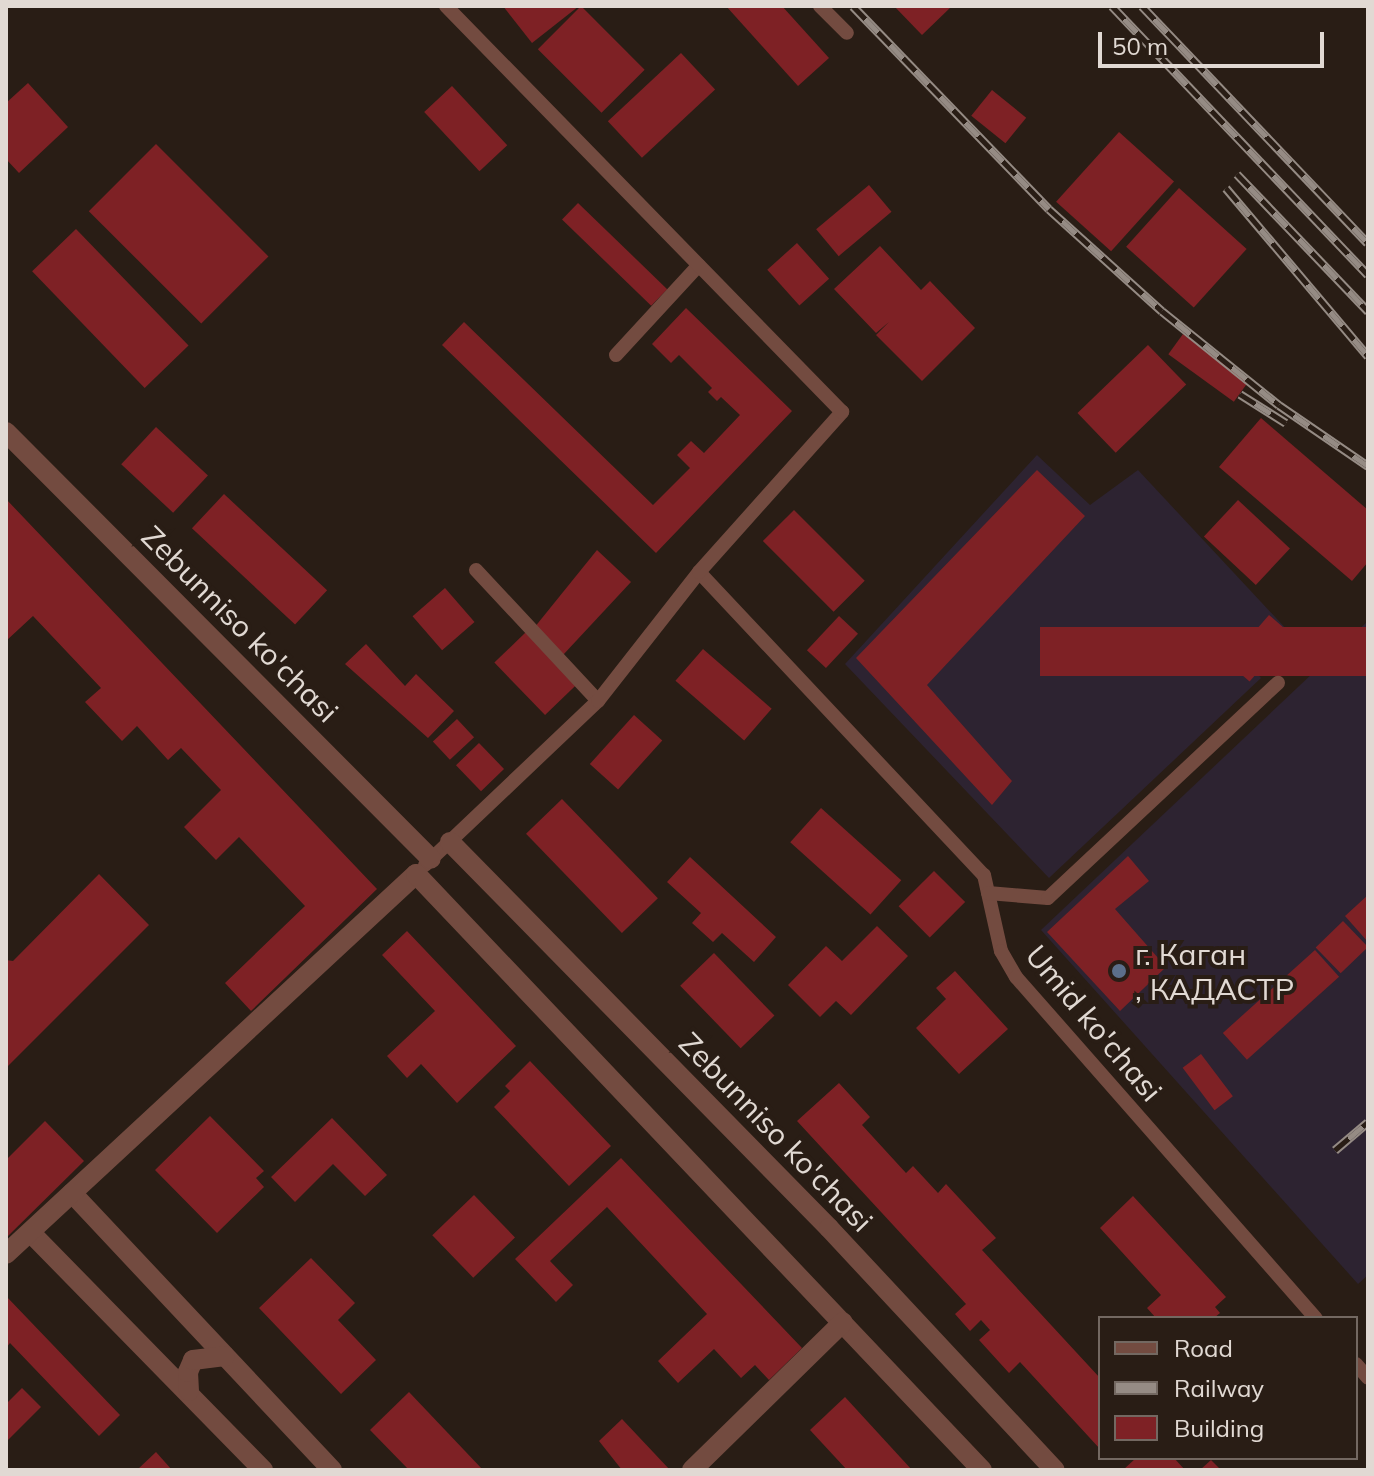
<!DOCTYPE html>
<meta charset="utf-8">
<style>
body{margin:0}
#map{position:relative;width:1374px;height:1476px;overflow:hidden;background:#291d15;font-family:Mulish,sans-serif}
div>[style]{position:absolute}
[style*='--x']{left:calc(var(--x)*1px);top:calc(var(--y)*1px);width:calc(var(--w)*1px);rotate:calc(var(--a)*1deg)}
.industrial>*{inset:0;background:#2d2331}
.building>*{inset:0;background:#7e2125;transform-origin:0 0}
.lane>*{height:14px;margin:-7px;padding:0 7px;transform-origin:7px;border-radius:7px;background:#734b40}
.street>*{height:20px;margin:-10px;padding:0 10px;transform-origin:10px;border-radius:10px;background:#734b40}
.rail>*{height:9px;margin-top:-4.5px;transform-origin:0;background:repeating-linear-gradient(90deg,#291d15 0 18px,#958b84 0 36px);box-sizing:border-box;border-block:2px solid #958b84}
.dots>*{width:22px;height:22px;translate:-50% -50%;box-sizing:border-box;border:4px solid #291d15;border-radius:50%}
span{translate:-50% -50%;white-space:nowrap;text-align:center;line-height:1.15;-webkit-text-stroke:8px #291d15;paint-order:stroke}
.street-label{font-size:30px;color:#e1d9d3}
.poi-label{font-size:30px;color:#e1d9d3}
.left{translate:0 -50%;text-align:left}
.frame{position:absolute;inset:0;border:8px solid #e1d9d3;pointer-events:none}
.legend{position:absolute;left:1098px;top:1316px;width:260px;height:144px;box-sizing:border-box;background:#291d15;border:2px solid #736861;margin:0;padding:10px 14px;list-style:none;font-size:24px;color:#e1d9d3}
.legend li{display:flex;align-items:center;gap:16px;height:40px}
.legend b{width:40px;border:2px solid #736861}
.scale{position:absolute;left:1098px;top:32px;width:226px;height:36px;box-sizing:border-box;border:4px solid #e1d9d3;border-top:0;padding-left:10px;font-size:24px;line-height:28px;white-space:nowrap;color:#e1d9d3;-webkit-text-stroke:6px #291d15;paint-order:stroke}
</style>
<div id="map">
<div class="industrial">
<i style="clip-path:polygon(1037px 455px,1090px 505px,1138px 470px,1291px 634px,1255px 671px,1261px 678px,1049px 878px,845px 664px)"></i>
<i style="clip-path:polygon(1368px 621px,1368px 1275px,1358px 1284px,1041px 930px)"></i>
</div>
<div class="building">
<i style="clip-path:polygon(503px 6px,579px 6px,532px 43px)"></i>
<i style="left:581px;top:6px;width:90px;height:61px;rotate:45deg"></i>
<i style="clip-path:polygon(726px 6px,782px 6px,829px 58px,798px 86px)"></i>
<i style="clip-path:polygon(894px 6px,952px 6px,922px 35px)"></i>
<i style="left:681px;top:53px;width:50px;height:100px;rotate:47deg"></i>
<i style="clip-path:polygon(28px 83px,68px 127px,19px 173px,6px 159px,6px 103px)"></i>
<i style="left:452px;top:86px;width:81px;height:38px;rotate:47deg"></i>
<i style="left:992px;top:90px;width:44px;height:33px;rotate:39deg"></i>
<i style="left:1119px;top:132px;width:74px;height:94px;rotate:42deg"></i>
<i style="left:156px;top:144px;width:159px;height:95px;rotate:45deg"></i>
<i style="left:869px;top:185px;width:35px;height:69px;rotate:50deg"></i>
<i style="left:1179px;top:188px;width:91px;height:79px;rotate:42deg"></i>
<i style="left:578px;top:203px;width:124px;height:23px;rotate:44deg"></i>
<i style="left:76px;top:229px;width:162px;height:61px;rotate:46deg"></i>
<i style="left:797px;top:243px;width:48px;height:40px;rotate:48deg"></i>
<i style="clip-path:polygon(880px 246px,921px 290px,930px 281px,975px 328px,922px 381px,876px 335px,889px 322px,876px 333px,834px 289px)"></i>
<i style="clip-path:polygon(686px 308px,792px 411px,656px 553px,442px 345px,464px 322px,653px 505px,690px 468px,677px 455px,691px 441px,704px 453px,740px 415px,721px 397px,717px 401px,708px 392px,712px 388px,679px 355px,671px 363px,652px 344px)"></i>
<i style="left:1183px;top:334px;width:81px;height:25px;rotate:36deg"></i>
<i style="left:1148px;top:345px;width:55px;height:98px;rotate:46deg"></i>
<i style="clip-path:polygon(1261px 418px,1368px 510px,1368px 562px,1352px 581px,1219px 467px)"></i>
<i style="left:156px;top:427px;width:71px;height:51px;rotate:43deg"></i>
<i style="clip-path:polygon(1037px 470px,1085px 516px,927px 685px,1012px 781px,992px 805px,856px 658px)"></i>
<i style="left:224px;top:494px;width:141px;height:47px;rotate:43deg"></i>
<i style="clip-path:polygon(6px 499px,377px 889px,251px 1011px,225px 983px,305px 906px,239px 837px,216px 860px,184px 827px,221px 790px,181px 748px,168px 760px,137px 726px,122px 741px,85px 702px,101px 688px,33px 616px,6px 641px)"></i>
<i style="left:1238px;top:500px;width:71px;height:50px;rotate:43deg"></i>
<i style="left:794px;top:510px;width:100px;height:44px;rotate:45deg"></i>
<i style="clip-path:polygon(597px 550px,631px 582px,563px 655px,534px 628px)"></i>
<i style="left:445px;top:588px;width:45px;height:43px;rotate:49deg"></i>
<i style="left:1269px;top:615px;width:29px;height:63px;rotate:41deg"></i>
<i style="left:839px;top:616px;width:26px;height:47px;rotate:43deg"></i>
<i style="left:1368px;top:627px;width:49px;height:328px;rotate:90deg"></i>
<i style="left:526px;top:632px;width:73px;height:44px;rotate:46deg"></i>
<i style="clip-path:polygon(366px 644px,405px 686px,416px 674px,454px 711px,428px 738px,345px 664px)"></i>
<i style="left:703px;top:649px;width:91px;height:42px;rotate:41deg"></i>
<i style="left:634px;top:715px;width:38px;height:66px;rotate:42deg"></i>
<i style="left:457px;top:719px;width:25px;height:33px;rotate:47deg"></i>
<i style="left:479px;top:743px;width:36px;height:32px;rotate:46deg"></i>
<i style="left:562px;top:799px;width:138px;height:50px;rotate:46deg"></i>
<i style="left:821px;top:808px;width:108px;height:46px;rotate:42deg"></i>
<i style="clip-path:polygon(1128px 856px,1149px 881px,1115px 909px,1166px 967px,1120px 1011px,1047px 932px)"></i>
<i style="clip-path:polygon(690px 857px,776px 937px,754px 962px,722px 933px,713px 942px,692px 923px,701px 913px,667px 882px)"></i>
<i style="left:934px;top:871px;width:44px;height:50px;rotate:45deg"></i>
<i style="clip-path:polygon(99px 874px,149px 925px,6px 1068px,6px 960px,13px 961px)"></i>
<i style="clip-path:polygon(1368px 895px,1368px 942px,1345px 916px)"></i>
<i style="left:1343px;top:921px;width:36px;height:38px;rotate:46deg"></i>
<i style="clip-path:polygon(877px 926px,908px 956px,851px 1015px,836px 1001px,820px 1017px,788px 985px,826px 946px,842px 961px)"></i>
<i style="clip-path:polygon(407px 931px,516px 1046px,457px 1103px,421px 1064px,407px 1078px,387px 1056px,435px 1011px,382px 955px)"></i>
<i style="left:1315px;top:950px;width:36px;height:124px;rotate:48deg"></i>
<i style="left:714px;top:953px;width:87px;height:47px;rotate:46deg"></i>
<i style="clip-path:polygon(955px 971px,1008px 1029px,959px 1074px,916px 1028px,946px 999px,936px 988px)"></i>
<i style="left:1201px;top:1054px;width:53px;height:23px;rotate:53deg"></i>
<i style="clip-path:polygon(530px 1061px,611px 1146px,569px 1186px,494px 1107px,510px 1091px,505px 1086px)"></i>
<i style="clip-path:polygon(839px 1083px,870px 1117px,862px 1125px,906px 1173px,913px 1166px,938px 1193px,946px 1184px,996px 1238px,982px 1250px,1100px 1378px,1100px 1449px,1020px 1362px,1009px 1373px,979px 1340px,990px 1330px,981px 1320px,970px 1331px,955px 1314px,966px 1304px,797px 1121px)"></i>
<i style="clip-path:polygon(210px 1116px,264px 1171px,256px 1178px,264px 1187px,217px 1233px,155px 1170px)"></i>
<i style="clip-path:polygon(332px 1118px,387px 1175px,365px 1196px,333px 1164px,295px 1202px,271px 1177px)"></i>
<i style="clip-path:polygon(45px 1121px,84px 1161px,6px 1238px,6px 1160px)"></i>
<i style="clip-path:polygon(621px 1158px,802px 1348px,769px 1380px,755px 1365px,741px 1378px,714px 1349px,678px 1383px,658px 1361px,707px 1314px,607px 1207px,550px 1261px,573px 1285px,556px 1302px,515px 1259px)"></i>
<i style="left:474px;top:1195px;width:59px;height:58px;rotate:46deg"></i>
<i style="clip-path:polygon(1133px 1196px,1226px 1297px,1215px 1307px,1220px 1313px,1214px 1318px,1156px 1318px,1147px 1308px,1161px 1295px,1100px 1228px)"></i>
<i style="clip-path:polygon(311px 1258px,355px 1303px,338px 1320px,376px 1360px,341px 1394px,259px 1308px)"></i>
<i style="clip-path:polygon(6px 1296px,120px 1415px,99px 1436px,10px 1343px,6px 1348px)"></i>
<i style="clip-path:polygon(22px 1388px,41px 1407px,6px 1442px,6px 1404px)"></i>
<i style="clip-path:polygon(409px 1392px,483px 1470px,409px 1470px,370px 1430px)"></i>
<i style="clip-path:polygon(845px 1397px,912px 1470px,847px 1470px,810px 1430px)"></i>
<i style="clip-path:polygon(622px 1419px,670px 1470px,622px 1470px,599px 1441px)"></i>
<i style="clip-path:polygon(156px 1452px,172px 1470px,137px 1470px)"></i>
<i style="clip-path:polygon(1136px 1458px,1174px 1458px,1185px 1470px,1123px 1470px)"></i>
<i style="clip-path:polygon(1211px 1460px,1221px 1470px,1200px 1470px)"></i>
</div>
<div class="lane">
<i style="--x:820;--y:6;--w:38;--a:45"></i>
<i style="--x:616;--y:355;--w:122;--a:-47.3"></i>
<i style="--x:476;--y:570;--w:179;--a:47"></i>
<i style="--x:699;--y:572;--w:416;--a:46.8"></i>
<i style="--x:984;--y:875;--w:78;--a:77.4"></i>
<i style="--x:1001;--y:951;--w:30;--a:60"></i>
<i style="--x:1016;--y:977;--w:454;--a:48.7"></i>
<i style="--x:425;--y:865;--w:238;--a:-43.5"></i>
<i style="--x:598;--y:701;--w:164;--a:-51.9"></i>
<i style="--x:699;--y:572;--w:215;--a:-48.2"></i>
<i style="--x:842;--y:412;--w:567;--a:-134.29"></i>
<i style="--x:988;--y:893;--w:60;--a:4.8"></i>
<i style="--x:1048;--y:898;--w:315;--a:-43.1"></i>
<i style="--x:1356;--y:1364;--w:18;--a:49"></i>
</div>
<div class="street">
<i style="--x:6;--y:432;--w:602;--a:45.13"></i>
<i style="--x:450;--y:842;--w:541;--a:45.52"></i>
<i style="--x:829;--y:1228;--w:331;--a:47"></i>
<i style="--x:72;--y:1193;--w:380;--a:46.8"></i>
<i style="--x:31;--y:1233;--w:332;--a:45.6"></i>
<i style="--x:6;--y:1254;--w:559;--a:-42.83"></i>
<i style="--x:416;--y:874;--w:822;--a:46.48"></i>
<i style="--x:189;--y:1391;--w:19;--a:-93"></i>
<i style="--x:188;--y:1372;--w:13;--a:-67"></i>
<i style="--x:193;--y:1360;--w:32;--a:-7"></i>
<i style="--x:692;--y:1470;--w:211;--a:-44.4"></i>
</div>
<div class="rail">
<i style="--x:853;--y:6;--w:282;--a:46"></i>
<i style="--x:1049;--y:209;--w:152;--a:42.1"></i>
<i style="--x:1162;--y:311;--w:150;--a:38.8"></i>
<i style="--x:1279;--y:405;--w:108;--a:34.4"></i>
<i style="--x:1112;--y:6;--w:371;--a:46.4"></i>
<i style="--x:1142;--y:6;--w:327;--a:46.4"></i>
<i style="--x:1237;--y:174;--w:190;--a:46.3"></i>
<i style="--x:1226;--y:188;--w:220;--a:49.8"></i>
<i style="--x:1240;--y:394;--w:54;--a:32.2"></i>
<i style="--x:1335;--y:1150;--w:43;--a:-40.3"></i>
</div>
<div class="dots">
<i style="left:1119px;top:971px;background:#5c6f8a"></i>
</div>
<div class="street-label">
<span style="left:240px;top:624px;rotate:45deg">Zebunniso ko'chasi</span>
<span style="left:1094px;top:1023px;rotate:50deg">Umid ko'chasi</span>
<span style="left:776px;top:1132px;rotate:46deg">Zebunniso ko'chasi</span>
</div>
<div class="poi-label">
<span class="left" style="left:1135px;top:971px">г. Каган<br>, КАДАСТР</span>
</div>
<div class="frame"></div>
<ul class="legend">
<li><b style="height:10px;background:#734b40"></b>Road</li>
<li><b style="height:10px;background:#958b84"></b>Railway</li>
<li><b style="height:22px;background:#7e2125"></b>Building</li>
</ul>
<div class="scale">50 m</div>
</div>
